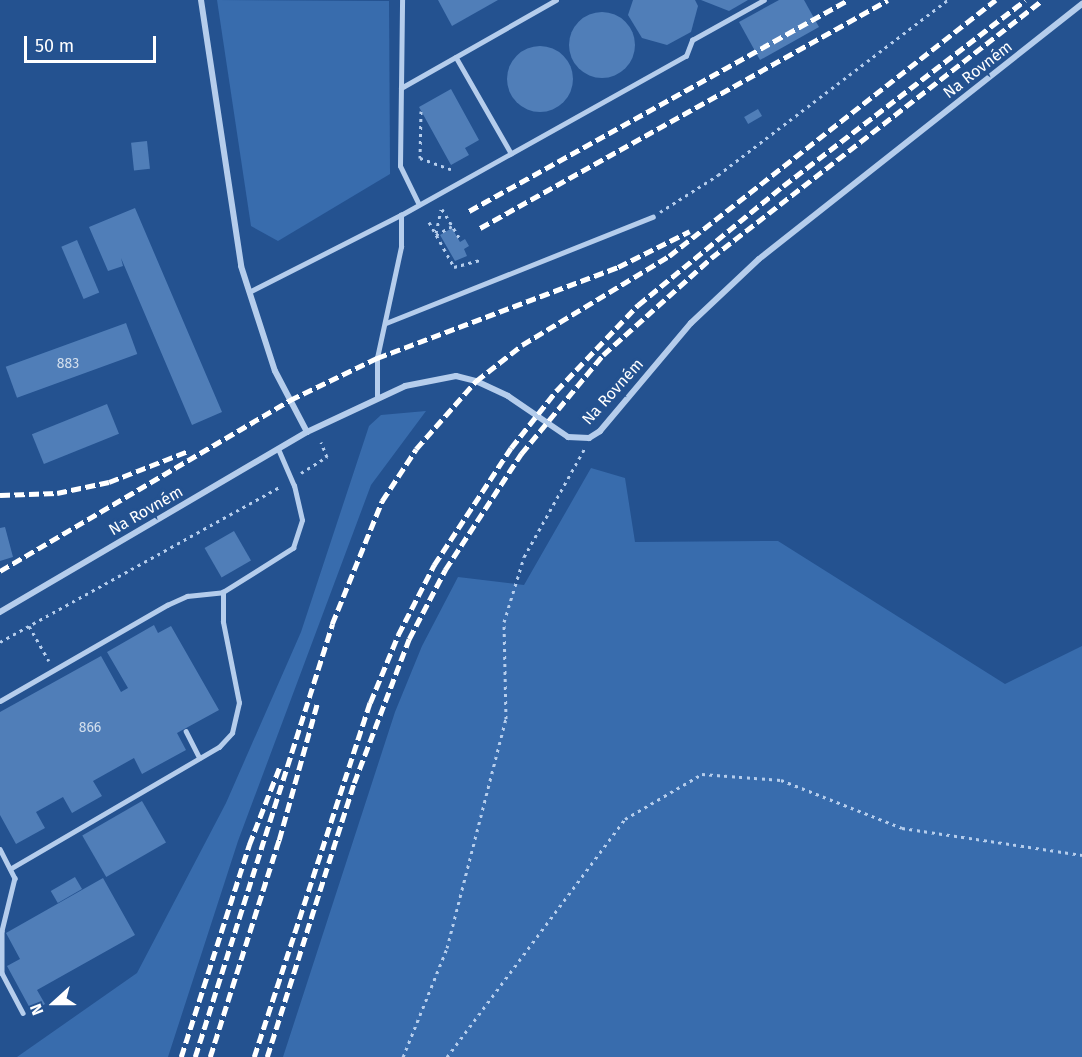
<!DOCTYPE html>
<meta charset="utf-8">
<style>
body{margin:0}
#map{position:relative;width:1082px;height:1057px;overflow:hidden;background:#245290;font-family:"Fira Sans",sans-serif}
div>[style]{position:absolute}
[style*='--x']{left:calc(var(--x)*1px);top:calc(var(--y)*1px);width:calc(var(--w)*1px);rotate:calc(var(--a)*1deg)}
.green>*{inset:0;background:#386cad}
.building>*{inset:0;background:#507eb8;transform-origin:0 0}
.round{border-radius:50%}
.path>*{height:3px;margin-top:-1.5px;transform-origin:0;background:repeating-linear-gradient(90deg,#b5cdec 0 3px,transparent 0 7.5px)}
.service>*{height:4.5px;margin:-2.25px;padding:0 2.25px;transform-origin:2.25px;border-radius:2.25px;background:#b5cdec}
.minor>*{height:6px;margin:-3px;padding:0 3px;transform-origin:3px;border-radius:3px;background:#b5cdec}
.rail>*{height:4.5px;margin-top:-2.25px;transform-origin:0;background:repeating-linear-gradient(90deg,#fff 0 10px,transparent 0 14.5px)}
span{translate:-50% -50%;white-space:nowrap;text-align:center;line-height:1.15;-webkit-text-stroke:6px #245290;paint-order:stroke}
.number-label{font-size:14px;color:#d3dfed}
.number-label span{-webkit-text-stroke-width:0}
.street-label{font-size:16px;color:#fff}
.north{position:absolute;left:24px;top:973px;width:60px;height:60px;-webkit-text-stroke:4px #245290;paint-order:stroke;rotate:249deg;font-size:16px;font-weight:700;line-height:24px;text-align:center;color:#fff}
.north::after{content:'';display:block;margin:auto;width:21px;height:27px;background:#fff;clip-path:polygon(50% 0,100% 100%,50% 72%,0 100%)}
.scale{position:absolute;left:24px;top:36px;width:132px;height:27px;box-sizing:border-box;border:3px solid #fff;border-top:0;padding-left:8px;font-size:18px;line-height:21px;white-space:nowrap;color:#fff;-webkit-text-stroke:4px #245290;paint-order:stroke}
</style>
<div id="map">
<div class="green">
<i style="clip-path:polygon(217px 0,389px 1px,390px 174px,278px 241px,251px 226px)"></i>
<i style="clip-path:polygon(426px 411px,371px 485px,238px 841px,168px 1057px,17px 1057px,137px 973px,226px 803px,301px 632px,369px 426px,381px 415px)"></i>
<i style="clip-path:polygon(591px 468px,625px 478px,635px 542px,778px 541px,1005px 684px,1082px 646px,1082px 1057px,283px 1057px,395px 712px,422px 646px,458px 577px,524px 585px)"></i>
</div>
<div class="building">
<i style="clip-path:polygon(438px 0,498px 0,452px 26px)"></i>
<i style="clip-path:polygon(633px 0,695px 0,698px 6px,691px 32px,667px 45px,642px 38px,628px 15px)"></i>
<i style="clip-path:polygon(701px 0,748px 0,729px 11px)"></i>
<i style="clip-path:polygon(779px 0,804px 0,819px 27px,760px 60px,739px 22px)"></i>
<i class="round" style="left:569px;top:12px;width:66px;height:66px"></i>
<i class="round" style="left:507px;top:46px;width:66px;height:66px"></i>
<i style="clip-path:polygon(451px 89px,479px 140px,465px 148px,469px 155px,451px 165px,419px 107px)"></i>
<i style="left:758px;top:109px;width:8px;height:16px;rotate:60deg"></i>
<i style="left:147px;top:141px;width:28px;height:16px;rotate:84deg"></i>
<i style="clip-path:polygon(135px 208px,222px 412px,192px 425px,121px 258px,123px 266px,108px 271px,89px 227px)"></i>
<i style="clip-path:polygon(452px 228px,460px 242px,465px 239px,469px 246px,464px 249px,467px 256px,455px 261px,440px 235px)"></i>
<i style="left:77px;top:240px;width:57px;height:17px;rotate:67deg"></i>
<i style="left:126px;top:323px;width:33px;height:128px;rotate:70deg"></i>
<i style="left:107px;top:404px;width:32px;height:81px;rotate:68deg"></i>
<i style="clip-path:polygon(5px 527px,13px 557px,0 561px,0 528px)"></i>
<i style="left:234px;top:531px;width:34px;height:34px;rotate:60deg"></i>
<i style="clip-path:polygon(154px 625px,158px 633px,171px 626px,219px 710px,177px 733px,186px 750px,142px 774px,134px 758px,93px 781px,102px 796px,72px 813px,63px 797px,36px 812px,45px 828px,16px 844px,0 815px,0 712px,101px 656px,121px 692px,128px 688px,107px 652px)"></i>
<i style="left:142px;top:801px;width:48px;height:69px;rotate:60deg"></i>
<i style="left:75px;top:877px;width:14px;height:28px;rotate:60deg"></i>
<i style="clip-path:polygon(103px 878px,135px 935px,37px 990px,45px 1004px,32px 1012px,7px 966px,20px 959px,6px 933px)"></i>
</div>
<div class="path">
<i style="--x:421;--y:111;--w:47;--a:91.2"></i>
<i style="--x:420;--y:158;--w:33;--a:20"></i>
<i style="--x:442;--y:209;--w:37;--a:59"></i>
<i style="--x:660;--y:212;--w:69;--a:-32.5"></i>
<i style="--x:718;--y:175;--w:289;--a:-37.3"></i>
<i style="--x:429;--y:222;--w:51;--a:60.9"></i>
<i style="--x:454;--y:267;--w:27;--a:-15"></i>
<i style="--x:436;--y:233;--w:24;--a:-78"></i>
<i style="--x:436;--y:235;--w:18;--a:-29"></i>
<i style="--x:301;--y:473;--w:31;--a:-32"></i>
<i style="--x:327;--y:457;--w:16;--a:-112"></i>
<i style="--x:29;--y:626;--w:40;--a:60.3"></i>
<i style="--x:0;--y:642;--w:321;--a:-29"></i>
<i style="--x:403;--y:1057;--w:118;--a:-68"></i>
<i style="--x:447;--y:948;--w:236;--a:-75.6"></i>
<i style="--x:506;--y:719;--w:97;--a:-91.2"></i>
<i style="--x:504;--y:622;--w:68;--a:-72.9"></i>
<i style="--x:524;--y:557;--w:125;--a:-60.8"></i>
<i style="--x:447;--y:1057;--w:297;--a:-53.2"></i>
<i style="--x:625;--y:819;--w:89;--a:-30.3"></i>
<i style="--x:702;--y:774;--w:79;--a:4.3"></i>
<i style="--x:781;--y:780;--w:130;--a:21.6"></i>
<i style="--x:902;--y:828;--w:182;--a:8.5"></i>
</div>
<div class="service">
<i style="--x:456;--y:57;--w:111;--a:60.2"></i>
<i style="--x:401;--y:88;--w:88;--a:-89.3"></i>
<i style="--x:419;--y:205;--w:43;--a:-116"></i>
<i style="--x:400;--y:166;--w:78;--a:-89.3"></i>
<i style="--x:401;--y:88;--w:178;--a:-29.6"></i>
<i style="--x:249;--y:292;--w:170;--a:-26.9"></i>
<i style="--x:401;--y:215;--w:326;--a:-29.2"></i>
<i style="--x:686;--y:56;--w:17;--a:-69"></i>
<i style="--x:692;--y:40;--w:82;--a:-29.1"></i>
<i style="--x:386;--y:323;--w:287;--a:-21.7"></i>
<i style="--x:377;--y:396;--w:38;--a:-90"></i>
<i style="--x:377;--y:358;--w:114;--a:-77.8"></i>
<i style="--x:401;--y:247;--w:32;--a:-90"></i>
<i style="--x:0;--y:701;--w:193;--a:-29.9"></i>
<i style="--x:167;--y:605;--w:22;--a:-24"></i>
<i style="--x:187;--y:596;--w:36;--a:-6"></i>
<i style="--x:223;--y:592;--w:83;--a:-32.2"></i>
<i style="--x:293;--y:548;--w:29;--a:-72"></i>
<i style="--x:302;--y:520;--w:35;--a:-103"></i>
<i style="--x:294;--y:486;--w:40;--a:-113.4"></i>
<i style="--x:186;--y:731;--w:30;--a:63"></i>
<i style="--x:0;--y:849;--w:33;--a:63"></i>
<i style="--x:15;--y:878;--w:55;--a:103.8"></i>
<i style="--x:2;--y:931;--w:42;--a:90"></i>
<i style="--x:2;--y:973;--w:45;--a:62.3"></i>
<i style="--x:10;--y:869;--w:242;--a:-30.3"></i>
<i style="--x:219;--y:747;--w:19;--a:-47"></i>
<i style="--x:232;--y:733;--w:31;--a:-77"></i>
<i style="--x:239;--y:703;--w:83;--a:-101.2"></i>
<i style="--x:223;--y:622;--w:30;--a:-90"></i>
</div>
<div class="minor">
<i style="--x:201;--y:0;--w:269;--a:81.4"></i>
<i style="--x:241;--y:266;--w:110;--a:72.1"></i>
<i style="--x:275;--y:371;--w:69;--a:62.3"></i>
<i style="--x:0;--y:612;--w:356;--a:-30.4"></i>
<i style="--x:307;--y:432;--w:108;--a:-25.1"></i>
<i style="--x:405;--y:386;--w:52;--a:-11.1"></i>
<i style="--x:456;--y:376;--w:21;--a:14"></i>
<i style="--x:476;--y:381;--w:35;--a:25"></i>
<i style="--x:508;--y:396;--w:73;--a:34.3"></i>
<i style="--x:568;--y:437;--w:21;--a:3"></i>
<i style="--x:589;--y:438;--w:13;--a:-32"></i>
<i style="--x:600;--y:431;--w:141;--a:-49.9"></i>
<i style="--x:691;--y:323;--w:93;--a:-43.3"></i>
<i style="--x:759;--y:259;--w:412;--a:-38.3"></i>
</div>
<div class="rail">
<i style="--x:469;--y:211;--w:434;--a:-29.1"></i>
<i style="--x:480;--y:228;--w:467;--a:-29.2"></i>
<i style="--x:0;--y:495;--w:57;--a:-2"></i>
<i style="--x:57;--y:493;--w:53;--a:-11.9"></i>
<i style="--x:109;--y:482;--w:85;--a:-21.4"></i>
<i style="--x:0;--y:571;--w:337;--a:-30.5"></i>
<i style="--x:290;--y:400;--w:97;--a:-25.8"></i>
<i style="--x:377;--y:358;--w:258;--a:-20.7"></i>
<i style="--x:618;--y:267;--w:80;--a:-26.6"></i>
<i style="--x:181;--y:1057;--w:223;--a:-72.2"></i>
<i style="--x:249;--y:845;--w:85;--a:-68.6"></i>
<i style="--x:195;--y:1057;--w:454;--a:-72.4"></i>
<i style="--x:332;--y:624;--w:133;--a:-67.9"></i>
<i style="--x:382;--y:501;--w:62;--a:-56.8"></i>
<i style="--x:416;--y:449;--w:91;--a:-48.6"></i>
<i style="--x:476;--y:381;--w:58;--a:-38"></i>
<i style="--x:522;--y:345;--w:172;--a:-31.2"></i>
<i style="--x:669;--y:256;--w:415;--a:-38.1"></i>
<i style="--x:210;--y:1057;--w:228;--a:-72.4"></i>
<i style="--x:279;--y:840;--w:141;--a:-74.4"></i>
<i style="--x:254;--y:1057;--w:373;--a:-71.9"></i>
<i style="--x:370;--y:703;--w:74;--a:-67.6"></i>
<i style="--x:398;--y:635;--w:79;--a:-62.8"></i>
<i style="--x:434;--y:565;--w:140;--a:-56.7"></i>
<i style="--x:511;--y:448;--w:73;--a:-51.7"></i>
<i style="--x:556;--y:391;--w:119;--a:-46.4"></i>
<i style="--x:638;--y:305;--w:188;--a:-39.4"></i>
<i style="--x:783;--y:186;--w:305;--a:-37.5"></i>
<i style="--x:267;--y:1057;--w:287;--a:-72.4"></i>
<i style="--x:354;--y:783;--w:154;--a:-69.1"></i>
<i style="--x:409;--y:639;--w:78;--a:-62.4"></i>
<i style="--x:445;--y:570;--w:139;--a:-56.8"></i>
<i style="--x:521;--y:454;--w:129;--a:-50.4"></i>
<i style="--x:603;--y:355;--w:145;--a:-41.9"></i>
<i style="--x:711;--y:258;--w:420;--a:-37.9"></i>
</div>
<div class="number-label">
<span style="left:68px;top:364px">883</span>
<span style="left:90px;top:728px">866</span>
</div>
<div class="street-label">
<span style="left:978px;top:70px;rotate:-38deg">Na Rovném</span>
<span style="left:613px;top:392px;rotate:-48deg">Na Rovném</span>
<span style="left:146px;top:511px;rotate:-30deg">Na Rovném</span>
</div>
<div class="north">N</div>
<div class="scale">50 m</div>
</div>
